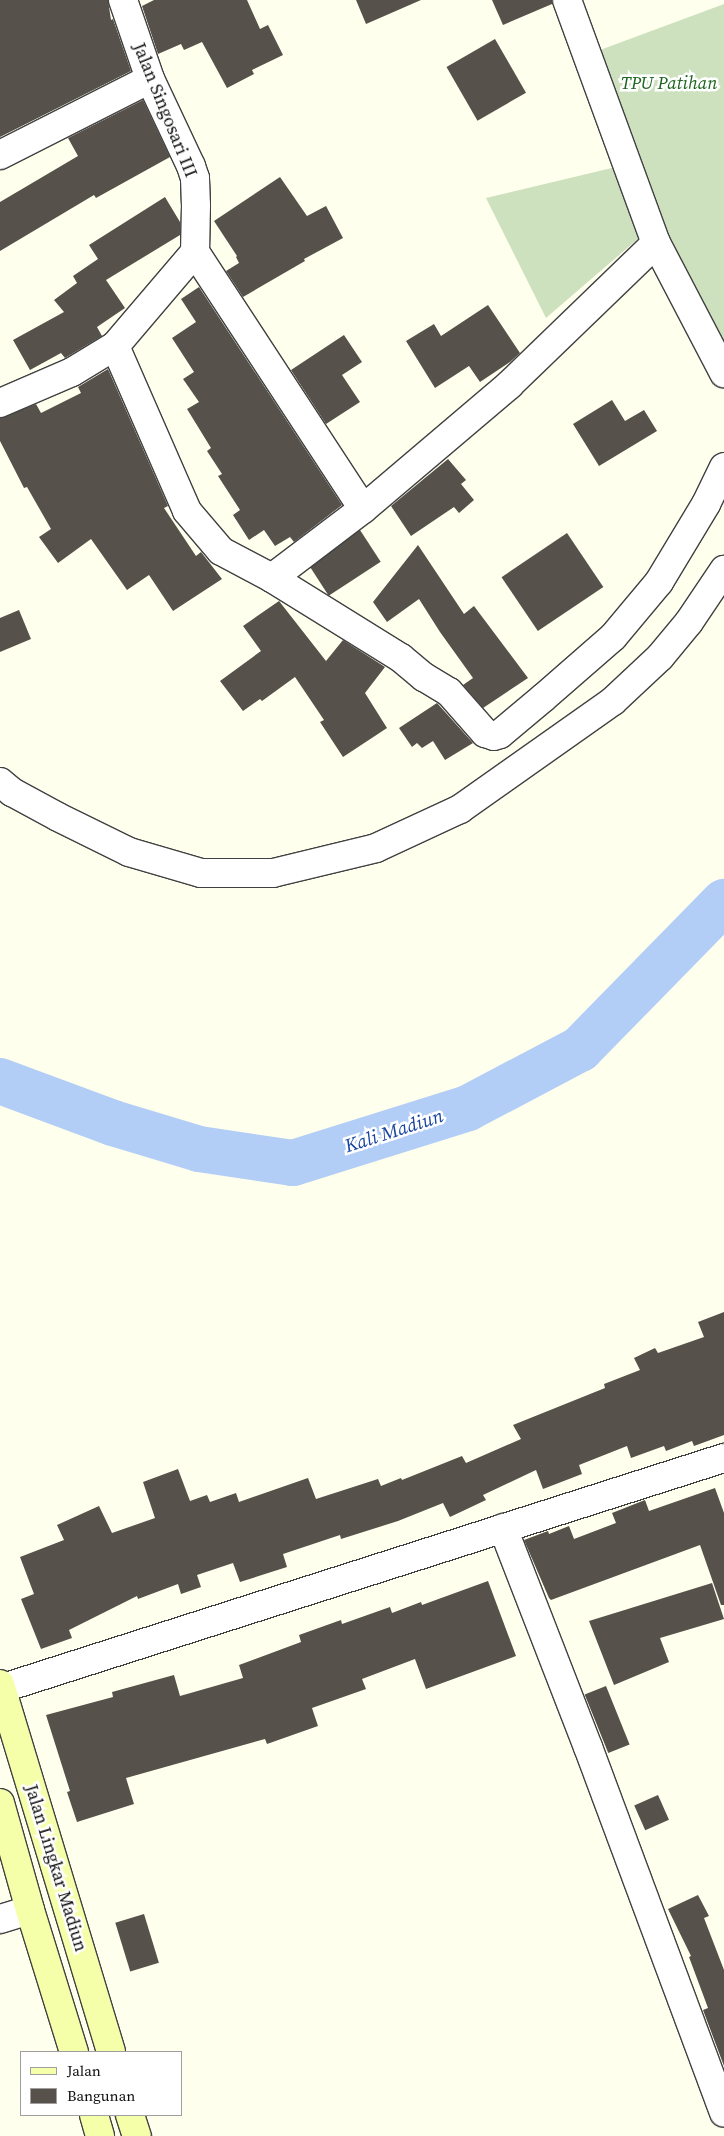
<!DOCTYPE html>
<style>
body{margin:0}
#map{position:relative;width:724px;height:2136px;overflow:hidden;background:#ffe;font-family:"Source Serif 4",serif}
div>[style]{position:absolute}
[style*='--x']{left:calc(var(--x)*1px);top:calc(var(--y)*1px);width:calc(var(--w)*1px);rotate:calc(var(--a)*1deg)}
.cemetery>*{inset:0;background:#cee1bf}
.river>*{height:46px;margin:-23px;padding:0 23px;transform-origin:23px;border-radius:23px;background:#b3cef6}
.building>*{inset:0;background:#56514a;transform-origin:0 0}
.roads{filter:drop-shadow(1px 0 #414141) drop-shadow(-1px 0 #414141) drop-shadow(0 1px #414141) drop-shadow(0 -1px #414141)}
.minor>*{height:28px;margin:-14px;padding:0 14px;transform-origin:14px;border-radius:14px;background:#fff}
.tertiary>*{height:28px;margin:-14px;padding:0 14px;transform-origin:14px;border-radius:14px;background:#fff}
.secondary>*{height:28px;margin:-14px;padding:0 14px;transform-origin:14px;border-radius:14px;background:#f5ffa9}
span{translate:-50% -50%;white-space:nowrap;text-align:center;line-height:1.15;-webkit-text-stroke:5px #fff;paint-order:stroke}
.park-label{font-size:18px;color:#1e651f;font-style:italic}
.street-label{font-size:18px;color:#0e0e0e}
.water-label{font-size:19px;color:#17459f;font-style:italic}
.legend{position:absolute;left:20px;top:2051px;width:162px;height:65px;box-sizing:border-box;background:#fff;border:1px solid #9f9f9f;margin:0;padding:6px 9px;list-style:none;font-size:15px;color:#0e0e0e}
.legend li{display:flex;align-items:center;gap:10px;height:25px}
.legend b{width:25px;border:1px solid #9f9f9f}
</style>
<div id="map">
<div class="cemetery">
<i style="clip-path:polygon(724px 4px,724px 361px,678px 280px,600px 50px)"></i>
<i style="clip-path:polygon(616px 167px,640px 237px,546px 318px,486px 198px)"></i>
</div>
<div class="river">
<i style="--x:0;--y:1081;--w:121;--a:20.4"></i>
<i style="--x:113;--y:1123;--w:90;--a:16.8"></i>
<i style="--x:199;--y:1149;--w:95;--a:8.5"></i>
<i style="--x:293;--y:1163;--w:183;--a:-17.4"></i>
<i style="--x:468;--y:1108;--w:127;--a:-27.8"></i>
<i style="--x:580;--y:1049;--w:206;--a:-45.6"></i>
</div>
<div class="building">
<i style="clip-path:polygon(0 0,108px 0,111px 20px,113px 19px,131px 71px,0 137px)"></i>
<i style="clip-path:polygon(154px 0,247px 0,260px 29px,268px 25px,283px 55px,252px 70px,254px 74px,227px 88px,202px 42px,184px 50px,181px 44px,158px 54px,142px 6px)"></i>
<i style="clip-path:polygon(356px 0,421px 0,366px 24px)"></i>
<i style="clip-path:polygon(492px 0,552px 0,552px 4px,503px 25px)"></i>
<i style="left:495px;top:39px;width:62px;height:56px;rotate:60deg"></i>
<i style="clip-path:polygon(143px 100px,170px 157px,96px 198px,94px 195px,0 251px,0 202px,78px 156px,68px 138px)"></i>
<i style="clip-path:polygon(280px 177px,307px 216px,326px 206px,343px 238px,304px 259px,305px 261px,243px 297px,226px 271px,239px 263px,236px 257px,237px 256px,214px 221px)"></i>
<i style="clip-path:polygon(165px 197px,180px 222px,180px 235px,106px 280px,125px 308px,97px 327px,102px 336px,65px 358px,61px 353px,30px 370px,13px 340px,64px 312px,54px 300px,77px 283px,73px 276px,98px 259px,89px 245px)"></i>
<i style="clip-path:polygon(199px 287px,342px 505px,294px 542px,290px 537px,275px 546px,264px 530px,249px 540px,233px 515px,240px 510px,218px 476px,222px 474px,207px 451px,211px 448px,187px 409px,199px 402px,183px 379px,194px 372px,172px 338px,196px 322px,181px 299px)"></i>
<i style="clip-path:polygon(488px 305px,520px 353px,510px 362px,480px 382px,469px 366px,435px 388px,406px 341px,434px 324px,441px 336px)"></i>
<i style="clip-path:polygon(344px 335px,362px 362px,342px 375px,360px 402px,326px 424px,291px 370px)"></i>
<i style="clip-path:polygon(108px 369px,168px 506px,164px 508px,196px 556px,201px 552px,222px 579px,173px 611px,149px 575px,127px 590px,91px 539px,58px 563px,39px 537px,51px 529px,27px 487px,24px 488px,0 441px,0 418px,36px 404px,41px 413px,81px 393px,78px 387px)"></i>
<i style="clip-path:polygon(612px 400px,625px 421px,644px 410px,657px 431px,599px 466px,573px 424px)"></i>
<i style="clip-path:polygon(448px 459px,466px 480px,461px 484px,474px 500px,459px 513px,454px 507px,411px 536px,391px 506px)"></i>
<i style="left:360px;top:530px;width:38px;height:62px;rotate:57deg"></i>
<i style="left:567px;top:533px;width:65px;height:79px;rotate:56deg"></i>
<i style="clip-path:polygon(418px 545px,464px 614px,474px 606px,528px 678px,483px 708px,463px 685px,473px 678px,440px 632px,419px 599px,387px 622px,373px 602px)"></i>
<i style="clip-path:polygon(279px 601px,326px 661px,343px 640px,385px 667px,365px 693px,387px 728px,343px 757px,320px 722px,324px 720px,295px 677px,262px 701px,260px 699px,243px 711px,220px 681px,261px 651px,243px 626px)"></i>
<i style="clip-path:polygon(19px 610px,31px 639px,0 652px,0 618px)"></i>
<i style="clip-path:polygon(437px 703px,473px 743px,445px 760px,433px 741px,422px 748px,417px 743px,412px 747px,399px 728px)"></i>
<i style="clip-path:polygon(724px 1312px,724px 1435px,694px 1446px,692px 1441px,666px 1451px,664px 1446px,631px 1458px,627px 1446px,579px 1465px,582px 1474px,543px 1489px,536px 1470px,483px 1495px,486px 1500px,450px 1517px,443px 1503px,398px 1521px,341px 1539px,340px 1535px,283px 1554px,287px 1567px,240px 1582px,233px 1563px,197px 1575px,201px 1587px,181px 1594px,178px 1584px,138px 1599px,137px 1596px,69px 1630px,72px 1638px,41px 1649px,21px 1599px,34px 1594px,20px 1557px,64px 1540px,57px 1525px,99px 1506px,112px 1533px,155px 1518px,143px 1482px,178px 1469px,190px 1501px,207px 1495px,210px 1502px,236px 1493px,239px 1502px,308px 1478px,316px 1499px,378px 1479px,381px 1486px,401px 1478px,402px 1480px,462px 1456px,466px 1463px,521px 1439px,513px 1425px,605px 1388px,604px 1384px,640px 1370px,634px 1358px,655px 1348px,658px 1353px,704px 1337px,698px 1322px)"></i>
<i style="clip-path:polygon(715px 1488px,724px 1513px,724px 1605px,721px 1605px,700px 1545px,551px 1600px,549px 1598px,524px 1540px,548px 1531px,549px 1534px,569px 1526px,574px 1539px,616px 1523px,612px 1513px,645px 1500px,649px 1511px)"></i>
<i style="clip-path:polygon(488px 1581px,516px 1656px,426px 1689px,415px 1659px,362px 1679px,366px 1689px,312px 1708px,318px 1726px,267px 1744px,265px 1739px,126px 1778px,134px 1804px,77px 1822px,67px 1792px,70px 1791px,46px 1715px,113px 1697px,112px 1692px,174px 1675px,180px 1696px,243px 1678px,239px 1665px,301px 1642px,299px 1635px,341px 1620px,342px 1624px,390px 1607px,392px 1613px,421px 1602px,422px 1605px)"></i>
<i style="clip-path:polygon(712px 1583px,724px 1619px,660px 1638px,669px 1662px,614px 1685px,589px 1621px)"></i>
<i style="left:606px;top:1686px;width:63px;height:23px;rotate:68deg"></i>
<i style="left:658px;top:1795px;width:27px;height:26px;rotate:66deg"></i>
<i style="clip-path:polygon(698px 1895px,709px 1916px,704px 1918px,724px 1970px,724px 2066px,703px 2010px,708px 2008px,689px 1957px,691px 1956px,668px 1909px)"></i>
<i style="left:144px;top:1914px;width:51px;height:30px;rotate:73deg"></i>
</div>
<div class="roads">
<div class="minor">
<i style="--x:123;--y:0;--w:83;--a:71.1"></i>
<i style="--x:150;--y:79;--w:96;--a:64.8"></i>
<i style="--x:191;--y:166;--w:13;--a:72"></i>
<i style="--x:195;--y:178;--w:27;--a:88"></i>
<i style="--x:196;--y:205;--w:47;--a:91.2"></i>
<i style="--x:567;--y:0;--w:259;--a:69.9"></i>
<i style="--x:656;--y:243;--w:147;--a:62.4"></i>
<i style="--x:0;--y:155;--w:168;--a:-26.9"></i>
<i style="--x:195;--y:252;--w:123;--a:130.4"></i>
<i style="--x:115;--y:346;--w:180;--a:66.4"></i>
<i style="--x:187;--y:511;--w:52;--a:49.6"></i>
<i style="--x:221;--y:551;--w:58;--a:27.9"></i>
<i style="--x:272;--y:578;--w:152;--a:31.8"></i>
<i style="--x:401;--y:658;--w:30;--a:40"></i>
<i style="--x:424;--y:677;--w:29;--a:31"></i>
<i style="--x:449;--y:692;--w:55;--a:48.7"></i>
<i style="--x:485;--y:733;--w:9;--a:18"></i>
<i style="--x:494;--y:736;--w:6;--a:-18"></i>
<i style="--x:500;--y:734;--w:56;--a:-39.9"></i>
<i style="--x:543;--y:698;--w:93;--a:-41.1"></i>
<i style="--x:613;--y:637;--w:72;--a:-50.1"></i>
<i style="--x:659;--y:582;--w:91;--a:-58.9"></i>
<i style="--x:706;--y:504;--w:41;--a:-64.1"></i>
<i style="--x:195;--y:252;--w:307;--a:56.8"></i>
<i style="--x:0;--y:403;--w:78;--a:-23.3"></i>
<i style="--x:72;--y:372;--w:50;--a:-31.2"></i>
<i style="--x:272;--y:578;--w:114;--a:-37.2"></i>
<i style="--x:363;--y:509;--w:192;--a:-40.3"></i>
<i style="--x:509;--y:385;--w:204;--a:-44"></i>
<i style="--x:0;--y:782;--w:16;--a:40"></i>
<i style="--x:12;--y:792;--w:52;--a:28.5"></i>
<i style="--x:58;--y:817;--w:79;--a:26.2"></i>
<i style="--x:129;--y:852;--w:75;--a:16.3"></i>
<i style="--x:201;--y:873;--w:72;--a:0"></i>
<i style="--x:273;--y:873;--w:106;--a:-13.6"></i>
<i style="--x:376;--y:848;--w:93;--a:-24.9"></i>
<i style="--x:460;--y:809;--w:187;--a:-35.2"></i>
<i style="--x:613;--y:701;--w:64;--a:-43.1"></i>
<i style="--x:660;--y:657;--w:45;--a:-50.4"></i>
<i style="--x:689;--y:622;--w:63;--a:-56.1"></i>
<i style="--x:503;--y:1528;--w:235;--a:68.8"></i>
<i style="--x:588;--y:1747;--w:390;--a:69.6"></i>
<i style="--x:0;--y:1919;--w:31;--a:-17"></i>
</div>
<div class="tertiary">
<i style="--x:0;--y:1689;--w:760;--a:-17.7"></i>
</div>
<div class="secondary">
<i style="--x:0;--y:1684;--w:384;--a:73.2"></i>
<i style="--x:0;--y:1803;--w:111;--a:74.3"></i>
<i style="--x:30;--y:1910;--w:149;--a:72.8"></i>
<i style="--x:94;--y:2115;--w:22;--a:74"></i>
<i style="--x:130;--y:2115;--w:22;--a:72"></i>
</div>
</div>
<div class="park-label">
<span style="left:669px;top:83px">TPU Patihan</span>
</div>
<div class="street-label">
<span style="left:165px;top:110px;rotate:68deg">Jalan Singosari III</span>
<span style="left:56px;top:1868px;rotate:73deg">Jalan Lingkar Madiun</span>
</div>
<div class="water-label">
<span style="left:394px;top:1131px;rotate:-18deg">Kali Madiun</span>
</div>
<ul class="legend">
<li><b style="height:6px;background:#f5ffa9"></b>Jalan</li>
<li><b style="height:14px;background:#56514a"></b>Bangunan</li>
</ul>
</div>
